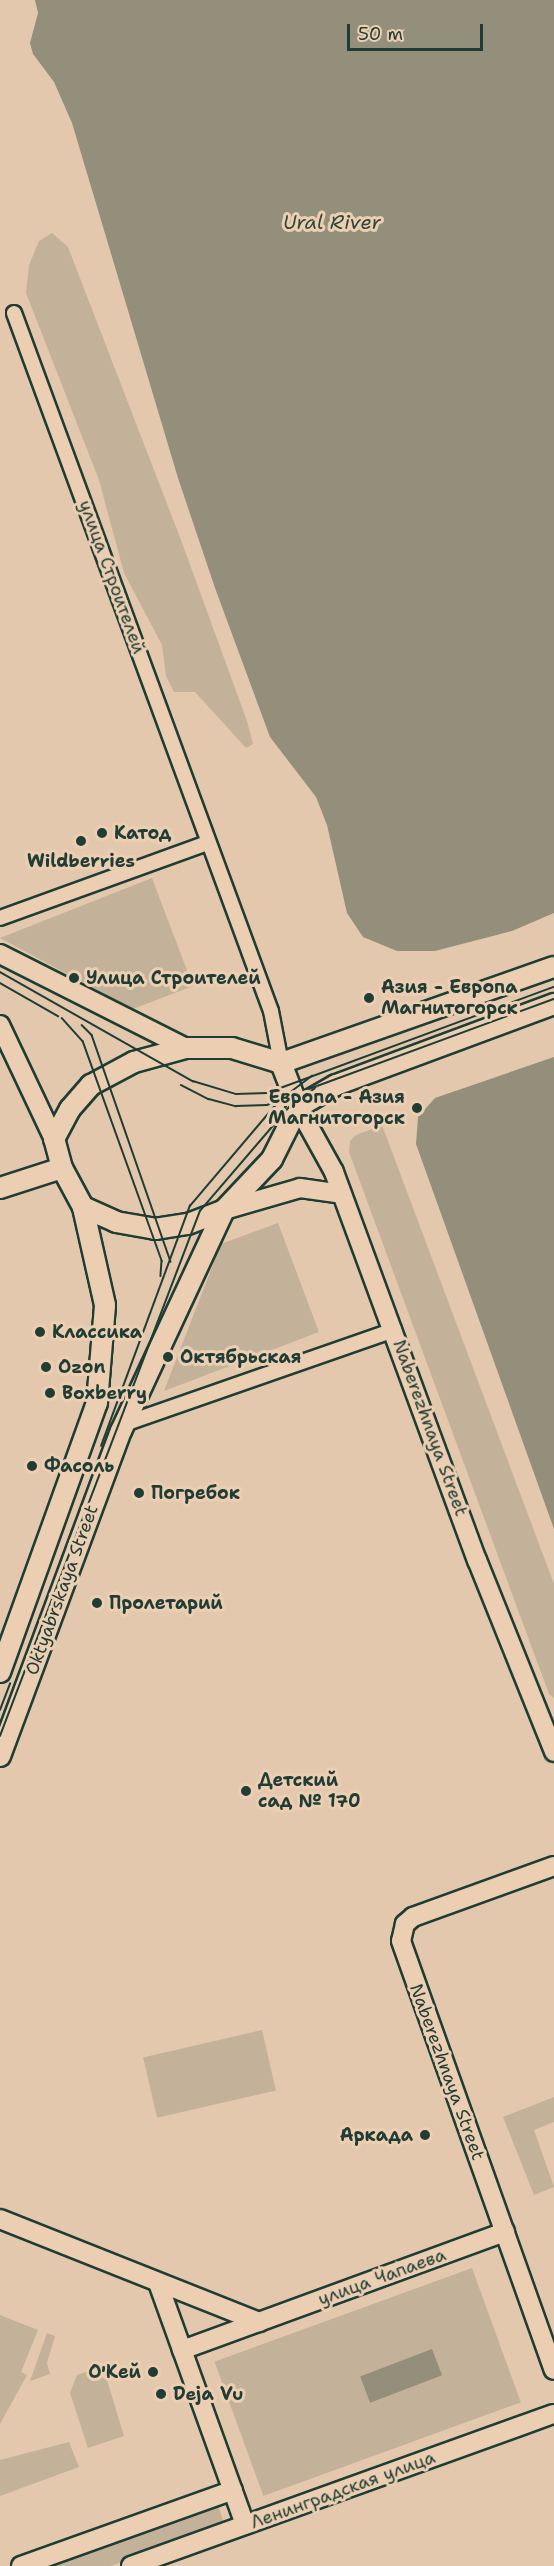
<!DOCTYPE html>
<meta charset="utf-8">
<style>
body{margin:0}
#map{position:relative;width:554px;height:2566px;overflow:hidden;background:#e4c8ad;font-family:"Shantell Sans",sans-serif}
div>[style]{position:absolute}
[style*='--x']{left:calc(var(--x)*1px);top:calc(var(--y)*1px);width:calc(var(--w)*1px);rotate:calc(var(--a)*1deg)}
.green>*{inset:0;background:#c3b199;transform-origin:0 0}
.water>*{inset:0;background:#938f7b;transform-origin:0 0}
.roads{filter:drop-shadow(2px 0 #1f3d34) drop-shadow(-2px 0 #1f3d34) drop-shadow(0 2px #1f3d34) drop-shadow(0 -2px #1f3d34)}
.minor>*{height:14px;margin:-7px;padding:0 7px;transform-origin:7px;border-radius:7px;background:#ecceb2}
.tertiary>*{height:18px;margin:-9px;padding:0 9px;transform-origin:9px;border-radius:9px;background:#ecceb2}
.secondary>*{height:20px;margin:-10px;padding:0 10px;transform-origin:10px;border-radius:10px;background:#ecceb2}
.tram>*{height:1.5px;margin:-0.75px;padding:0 0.75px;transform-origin:0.75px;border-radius:0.75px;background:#1f3d34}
.dots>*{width:16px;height:16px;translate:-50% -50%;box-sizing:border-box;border:3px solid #ecceb2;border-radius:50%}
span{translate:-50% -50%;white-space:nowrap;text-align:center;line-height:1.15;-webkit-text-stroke:6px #ecceb2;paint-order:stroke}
.street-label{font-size:18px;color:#1f3d34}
.poi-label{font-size:18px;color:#1f3d34;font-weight:700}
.left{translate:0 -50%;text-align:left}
.right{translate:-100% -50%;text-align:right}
.water-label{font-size:20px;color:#30493f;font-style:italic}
.scale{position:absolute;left:347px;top:24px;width:136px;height:27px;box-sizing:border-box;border:3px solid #1f3d34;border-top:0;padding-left:8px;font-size:18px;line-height:21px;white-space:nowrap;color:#1f3d34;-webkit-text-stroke:4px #ecceb2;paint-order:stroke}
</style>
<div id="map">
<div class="green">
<i style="clip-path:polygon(52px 233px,68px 247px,181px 540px,247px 721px,253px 744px,246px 748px,195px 692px,174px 692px,166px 676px,162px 645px,124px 573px,99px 480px,26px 293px,29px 265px,39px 241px)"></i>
<i style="clip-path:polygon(152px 878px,193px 986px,133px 1009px,0 938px)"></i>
<i style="clip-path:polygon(382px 1125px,554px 1584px,554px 1698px,549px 1694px,349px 1152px,350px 1141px,356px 1135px)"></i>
<i style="clip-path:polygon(278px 1223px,319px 1332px,164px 1391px,221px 1244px)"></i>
<i style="left:262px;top:2030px;width:62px;height:122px;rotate:77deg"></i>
<i style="clip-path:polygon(554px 2097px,554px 2122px,534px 2130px,554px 2187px,534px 2195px,503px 2117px)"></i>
<i style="left:472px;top:2268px;width:143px;height:274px;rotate:70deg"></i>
<i style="clip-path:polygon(0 2315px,38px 2330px,21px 2372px,27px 2375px,0 2424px)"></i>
<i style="clip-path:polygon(47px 2333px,55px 2336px,47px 2363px,50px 2374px,30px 2381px)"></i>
<i style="clip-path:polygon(89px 2371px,107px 2380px,124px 2436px,88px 2448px,70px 2393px,77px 2375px)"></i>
<i style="clip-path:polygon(69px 2442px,79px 2467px,0 2496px,0 2460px)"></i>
<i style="clip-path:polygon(218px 2505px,224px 2524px,111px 2566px,53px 2566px)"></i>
</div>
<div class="water">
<i style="clip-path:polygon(35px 0,554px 0,554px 913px,512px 931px,435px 951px,397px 951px,363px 937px,347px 913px,327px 825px,316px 797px,270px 737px,215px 588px,178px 478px,72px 123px,54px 82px,33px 54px,30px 43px,38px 13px)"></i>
<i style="clip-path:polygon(554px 1057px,554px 1529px,416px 1144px,418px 1117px,435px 1098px)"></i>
<i style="left:432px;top:2349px;width:28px;height:77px;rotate:69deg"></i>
</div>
<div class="roads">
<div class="minor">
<i style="--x:14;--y:313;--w:744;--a:69.79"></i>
<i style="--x:271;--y:1011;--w:53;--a:79.1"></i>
<i style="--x:0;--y:918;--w:220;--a:-19.9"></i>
<i style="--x:124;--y:1424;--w:286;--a:-19.2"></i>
</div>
<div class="tertiary">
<i style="--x:0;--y:954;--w:208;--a:26.8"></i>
<i style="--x:0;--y:1025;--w:126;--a:64.7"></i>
<i style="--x:298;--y:1107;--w:74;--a:61"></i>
<i style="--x:334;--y:1172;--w:414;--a:69.8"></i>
<i style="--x:477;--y:1560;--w:207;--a:68.1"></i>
<i style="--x:224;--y:1210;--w:79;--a:-16.1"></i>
<i style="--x:300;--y:1188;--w:42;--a:8.1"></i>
<i style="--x:554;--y:1866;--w:150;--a:160.1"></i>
<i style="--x:413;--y:1917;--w:11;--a:139"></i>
<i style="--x:405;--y:1924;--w:17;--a:103"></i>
<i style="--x:401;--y:1941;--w:455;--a:70.4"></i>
<i style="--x:0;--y:2219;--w:279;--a:21.7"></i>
<i style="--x:158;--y:2283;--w:257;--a:70.2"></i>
<i style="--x:182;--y:2350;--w:344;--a:-20.1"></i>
<i style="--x:21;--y:2566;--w:225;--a:-19.7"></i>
<i style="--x:131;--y:2566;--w:449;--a:-19.8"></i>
</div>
<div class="secondary">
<i style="--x:281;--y:1063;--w:289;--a:-19.4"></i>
<i style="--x:298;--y:1107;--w:44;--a:-30.1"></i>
<i style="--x:336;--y:1085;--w:233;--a:-20.4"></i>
<i style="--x:0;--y:1188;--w:65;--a:-17.9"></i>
<i style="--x:83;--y:1207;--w:36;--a:24"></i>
<i style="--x:116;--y:1222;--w:40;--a:10"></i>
<i style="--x:155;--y:1229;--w:33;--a:-9"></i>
<i style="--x:188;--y:1224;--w:39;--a:-21"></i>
<i style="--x:224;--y:1210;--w:70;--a:-46.7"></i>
<i style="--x:272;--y:1159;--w:58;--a:-63.4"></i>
<i style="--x:298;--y:1107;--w:47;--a:-111.1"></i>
<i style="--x:0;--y:1672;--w:286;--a:-70.2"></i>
<i style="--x:97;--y:1403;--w:98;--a:-85.3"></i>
<i style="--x:105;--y:1305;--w:100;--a:-102.7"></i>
<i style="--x:83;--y:1207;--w:44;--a:-118.3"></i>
<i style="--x:62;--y:1168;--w:30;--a:-105"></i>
<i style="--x:54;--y:1139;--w:34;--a:-62"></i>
<i style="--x:70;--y:1109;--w:32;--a:-49"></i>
<i style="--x:91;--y:1085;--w:49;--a:-28.1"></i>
<i style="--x:134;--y:1062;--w:54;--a:-15.1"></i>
<i style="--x:186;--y:1048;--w:46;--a:0"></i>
<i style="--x:232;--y:1048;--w:51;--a:17"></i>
<i style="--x:0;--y:1756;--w:347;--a:-69.6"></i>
<i style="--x:121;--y:1431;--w:244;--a:-65"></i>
</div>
</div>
<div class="tram">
<i style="--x:0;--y:972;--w:222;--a:29.5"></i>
<i style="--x:193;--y:1081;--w:45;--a:16.8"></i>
<i style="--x:236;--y:1094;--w:31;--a:-2"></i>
<i style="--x:267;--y:1093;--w:306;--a:-20.3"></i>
<i style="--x:0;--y:983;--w:67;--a:29.6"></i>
<i style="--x:62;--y:1018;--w:31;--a:48"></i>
<i style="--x:83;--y:1041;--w:234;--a:70.2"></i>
<i style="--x:162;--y:1261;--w:15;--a:94"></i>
<i style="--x:82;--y:1025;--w:14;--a:45"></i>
<i style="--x:92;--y:1035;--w:240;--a:70.8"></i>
<i style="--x:181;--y:1085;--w:31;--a:27"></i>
<i style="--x:209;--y:1099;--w:28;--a:15"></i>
<i style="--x:236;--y:1106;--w:31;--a:-2"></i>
<i style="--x:267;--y:1105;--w:15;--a:-20"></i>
<i style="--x:309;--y:1089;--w:261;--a:-20.2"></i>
<i style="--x:101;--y:1446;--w:256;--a:-69.7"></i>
<i style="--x:190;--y:1206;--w:139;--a:-49.7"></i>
<i style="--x:280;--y:1100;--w:40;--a:-37"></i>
<i style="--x:0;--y:1710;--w:28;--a:-69"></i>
<i style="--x:0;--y:1736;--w:562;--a:-69.15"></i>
<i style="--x:200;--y:1211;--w:140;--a:-49.4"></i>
<i style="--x:291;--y:1105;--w:32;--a:-35"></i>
</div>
<div class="dots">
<i style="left:102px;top:833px;background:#1f3d34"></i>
<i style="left:81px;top:841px;background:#1f3d34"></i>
<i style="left:74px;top:978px;background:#1f3d34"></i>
<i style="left:369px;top:998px;background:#1f3d34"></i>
<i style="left:417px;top:1108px;background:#1f3d34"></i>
<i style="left:40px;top:1332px;background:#1f3d34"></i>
<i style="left:168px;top:1357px;background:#1f3d34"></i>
<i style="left:46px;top:1367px;background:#1f3d34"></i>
<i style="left:50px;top:1393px;background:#1f3d34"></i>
<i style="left:32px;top:1466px;background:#1f3d34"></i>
<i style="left:139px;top:1493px;background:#1f3d34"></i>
<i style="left:97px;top:1603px;background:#1f3d34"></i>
<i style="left:246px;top:1791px;background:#1f3d34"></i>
<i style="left:425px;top:2135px;background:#1f3d34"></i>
<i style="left:153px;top:2372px;background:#1f3d34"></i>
<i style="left:161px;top:2394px;background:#1f3d34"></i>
</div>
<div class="street-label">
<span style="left:112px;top:577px;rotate:70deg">улица Строителей</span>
<span style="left:430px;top:1428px;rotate:70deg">Naberezhnaya Street</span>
<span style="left:62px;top:1590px;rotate:-70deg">Oktyabrskaya Street</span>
<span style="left:447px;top:2072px;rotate:70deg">Naberezhnaya Street</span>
<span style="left:382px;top:2277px;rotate:-20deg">улица Чапаева</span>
<span style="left:343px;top:2490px;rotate:-20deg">Ленинградская улица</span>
</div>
<div class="poi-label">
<span class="left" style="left:114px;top:833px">Катод</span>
<span style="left:81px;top:861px">Wildberries</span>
<span class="left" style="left:86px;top:978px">Улица Строителей</span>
<span class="left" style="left:381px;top:998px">Азия - Европа<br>Магнитогорск</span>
<span class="right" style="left:405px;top:1108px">Европа - Азия<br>Магнитогорск</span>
<span class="left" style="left:52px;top:1332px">Классика</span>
<span class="left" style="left:180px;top:1357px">Октябрьская</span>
<span class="left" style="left:58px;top:1367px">Ozon</span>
<span class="left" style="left:62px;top:1393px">Boxberry</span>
<span class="left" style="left:44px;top:1466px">Фасоль</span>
<span class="left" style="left:151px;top:1493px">Погребок</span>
<span class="left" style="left:109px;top:1603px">Пролетарий</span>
<span class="left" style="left:258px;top:1791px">Детский<br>сад № 170</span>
<span class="right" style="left:413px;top:2135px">Аркада</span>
<span class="right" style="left:141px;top:2372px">О'Кей</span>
<span class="left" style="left:173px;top:2394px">Deja Vu</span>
</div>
<div class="water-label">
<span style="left:332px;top:222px">Ural River</span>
</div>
<div class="scale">50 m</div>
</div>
